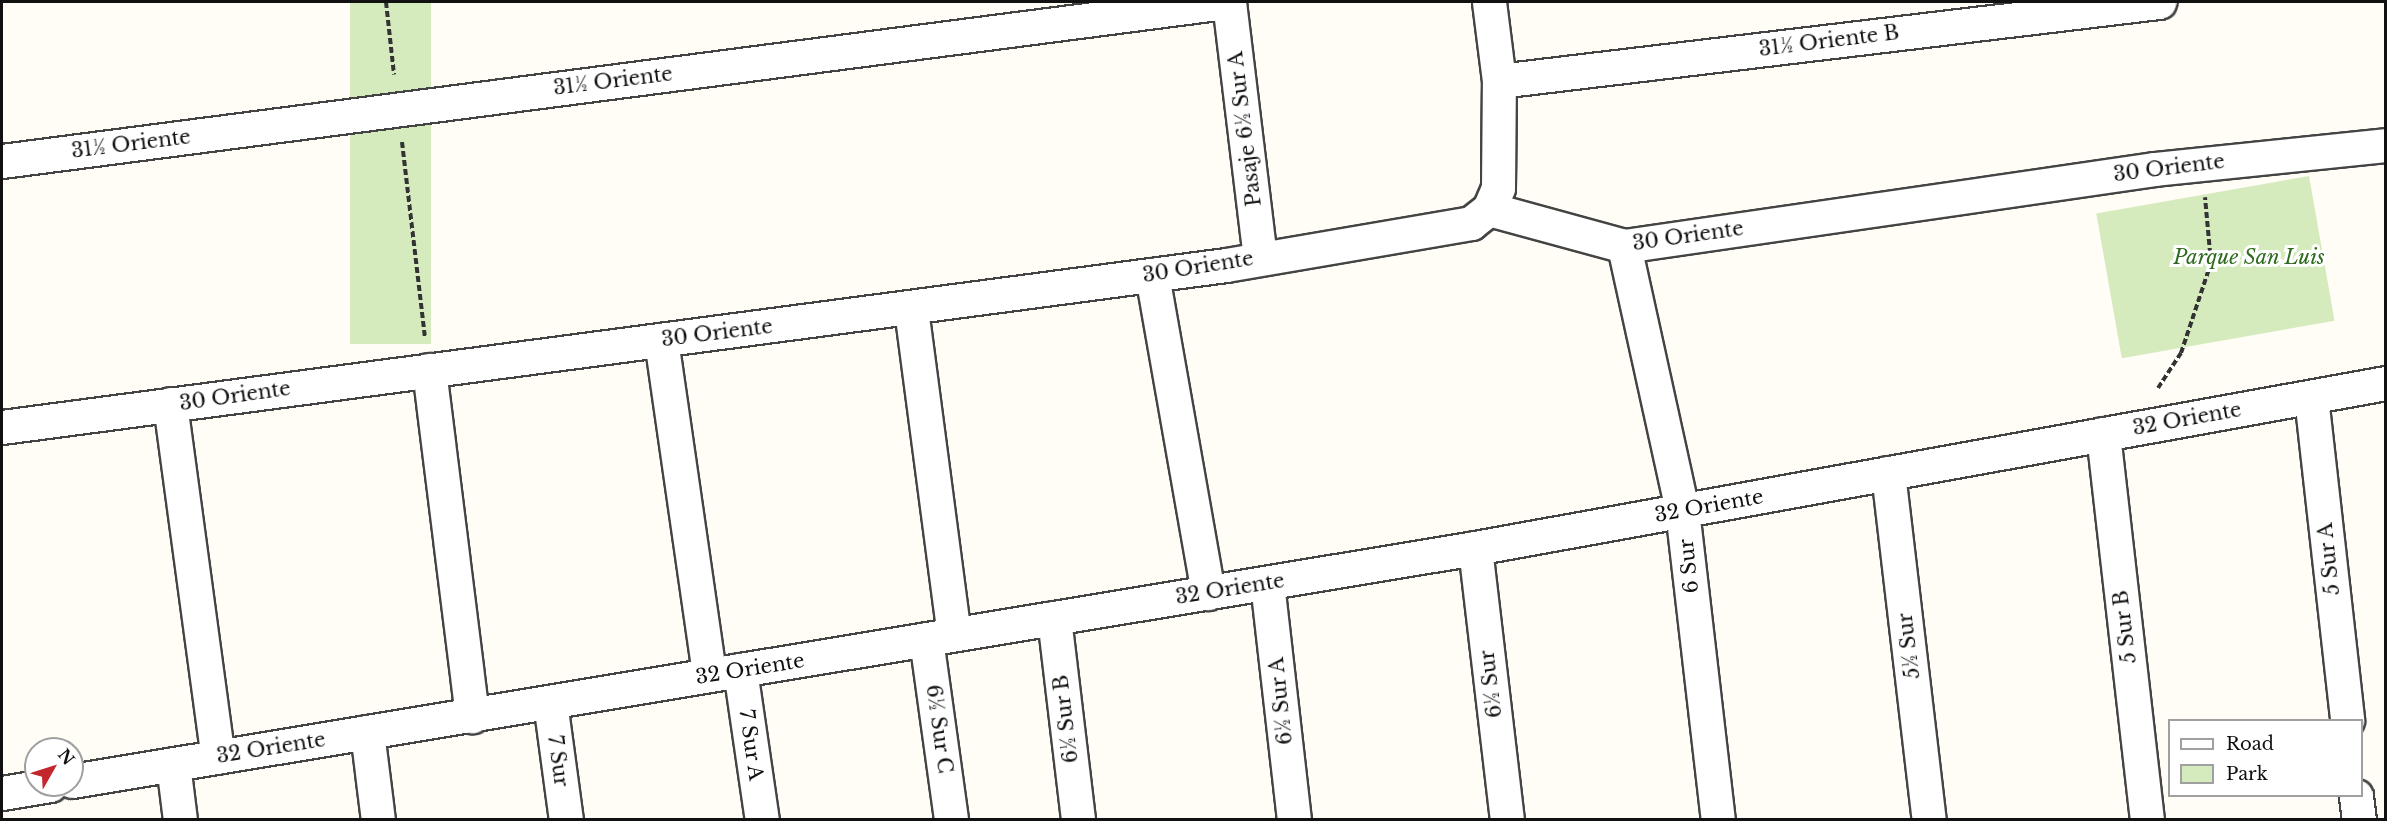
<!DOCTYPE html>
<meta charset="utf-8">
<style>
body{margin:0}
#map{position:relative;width:2387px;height:821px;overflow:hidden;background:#fffdf5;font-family:"Libre Baskerville",serif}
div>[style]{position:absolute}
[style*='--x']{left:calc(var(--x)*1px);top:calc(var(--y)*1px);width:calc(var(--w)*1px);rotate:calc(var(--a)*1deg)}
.green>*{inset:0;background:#d5ebbd;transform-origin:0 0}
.path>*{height:4px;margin-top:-2px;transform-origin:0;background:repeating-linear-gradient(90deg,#333 0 6px,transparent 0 9px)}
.roads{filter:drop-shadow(2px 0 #444) drop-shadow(-2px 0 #444) drop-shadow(0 2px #444) drop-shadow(0 -2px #444)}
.minor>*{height:33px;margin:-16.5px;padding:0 16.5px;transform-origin:16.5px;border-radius:16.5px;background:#fff}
span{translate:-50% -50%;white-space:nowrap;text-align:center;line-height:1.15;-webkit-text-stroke:6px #fff;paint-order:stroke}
.street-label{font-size:20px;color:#111}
.park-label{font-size:20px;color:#2f6b1f;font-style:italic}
.frame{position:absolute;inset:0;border:3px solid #111;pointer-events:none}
.legend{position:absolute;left:2168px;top:719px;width:195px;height:78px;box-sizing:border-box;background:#fff;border:2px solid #a0a0a0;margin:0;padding:8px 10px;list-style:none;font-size:18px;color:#111}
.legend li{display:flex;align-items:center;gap:12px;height:30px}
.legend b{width:30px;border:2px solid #a0a0a0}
.north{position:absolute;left:24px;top:737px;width:60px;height:60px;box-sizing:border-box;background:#fff;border:2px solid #a0a0a0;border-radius:50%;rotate:51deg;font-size:16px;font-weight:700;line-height:24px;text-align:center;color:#111}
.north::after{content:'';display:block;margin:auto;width:21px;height:27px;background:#c4262e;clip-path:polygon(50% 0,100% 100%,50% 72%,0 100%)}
</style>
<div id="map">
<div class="green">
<i style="left:350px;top:2px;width:81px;height:342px"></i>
<i style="left:2309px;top:176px;width:147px;height:216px;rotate:80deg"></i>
</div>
<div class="path">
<i style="--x:386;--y:2;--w:73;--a:83.7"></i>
<i style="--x:402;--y:142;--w:196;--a:83.3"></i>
<i style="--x:2158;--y:388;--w:42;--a:-56.7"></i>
<i style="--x:2181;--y:353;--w:95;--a:-71.6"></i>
<i style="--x:2211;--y:263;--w:66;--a:-95.2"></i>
</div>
<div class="roads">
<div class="minor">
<i style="--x:1229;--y:2;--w:257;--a:83.1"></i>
<i style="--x:1499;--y:81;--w:665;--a:-6.83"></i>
<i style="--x:2;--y:161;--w:1232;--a:-7.41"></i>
<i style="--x:1489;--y:209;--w:140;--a:15.3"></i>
<i style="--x:1624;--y:246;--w:537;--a:-8.25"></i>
<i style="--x:2155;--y:169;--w:232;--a:-5.9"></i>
<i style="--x:1624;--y:246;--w:270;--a:77.6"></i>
<i style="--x:1682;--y:510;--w:312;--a:83.4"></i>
<i style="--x:1152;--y:275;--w:323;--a:80"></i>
<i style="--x:911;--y:309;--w:328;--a:82.5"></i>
<i style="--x:661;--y:340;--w:338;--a:81.8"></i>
<i style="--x:429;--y:370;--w:349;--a:82.9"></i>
<i style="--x:2311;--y:397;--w:325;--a:83.6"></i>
<i style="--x:170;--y:404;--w:356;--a:82.3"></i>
<i style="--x:2;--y:427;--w:1235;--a:-7.54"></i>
<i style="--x:1226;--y:265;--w:249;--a:-9.7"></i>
<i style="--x:1471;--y:223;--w:23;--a:-38"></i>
<i style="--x:1489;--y:209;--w:23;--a:-67"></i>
<i style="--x:1498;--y:188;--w:107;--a:-89.5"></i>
<i style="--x:1499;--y:81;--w:80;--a:-97.2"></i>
<i style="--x:2103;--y:434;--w:388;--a:83.5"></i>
<i style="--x:1888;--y:473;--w:349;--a:83.3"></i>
<i style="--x:1475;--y:548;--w:274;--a:83.3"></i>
<i style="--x:1267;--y:583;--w:239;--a:83.5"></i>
<i style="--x:1054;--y:618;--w:203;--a:83.2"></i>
<i style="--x:926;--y:639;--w:183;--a:82.1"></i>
<i style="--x:740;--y:670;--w:152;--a:81.7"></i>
<i style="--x:550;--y:702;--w:119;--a:82.3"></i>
<i style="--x:367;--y:732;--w:89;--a:82.9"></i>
<i style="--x:173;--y:764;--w:56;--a:82.9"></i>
<i style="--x:72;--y:781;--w:1422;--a:-9.43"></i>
<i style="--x:1475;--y:548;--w:926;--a:-10.27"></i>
<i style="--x:2;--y:793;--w:49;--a:-9.5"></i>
<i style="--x:2356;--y:796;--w:24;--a:83"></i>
</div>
</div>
<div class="street-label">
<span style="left:1829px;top:41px;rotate:-7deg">31½ Oriente B</span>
<span style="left:613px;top:81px;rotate:-7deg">31½ Oriente</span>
<span style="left:1245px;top:129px;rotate:-97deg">Pasaje 6½ Sur A</span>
<span style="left:131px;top:144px;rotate:-7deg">31½ Oriente</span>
<span style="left:2169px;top:168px;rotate:-7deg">30 Oriente</span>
<span style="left:1688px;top:236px;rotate:-8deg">30 Oriente</span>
<span style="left:1198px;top:267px;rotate:-9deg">30 Oriente</span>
<span style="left:717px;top:333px;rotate:-7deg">30 Oriente</span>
<span style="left:235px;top:396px;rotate:-8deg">30 Oriente</span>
<span style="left:2187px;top:419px;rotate:-10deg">32 Oriente</span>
<span style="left:1709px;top:506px;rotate:-10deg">32 Oriente</span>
<span style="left:2329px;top:559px;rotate:-96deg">5 Sur A</span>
<span style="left:1689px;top:566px;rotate:-96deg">6 Sur</span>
<span style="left:1230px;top:589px;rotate:-9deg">32 Oriente</span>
<span style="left:2125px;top:627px;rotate:-97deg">5 Sur B</span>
<span style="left:1909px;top:646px;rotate:-97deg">5½ Sur</span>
<span style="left:750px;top:669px;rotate:-9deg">32 Oriente</span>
<span style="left:1491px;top:684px;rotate:-97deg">6½ Sur</span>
<span style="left:1281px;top:701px;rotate:-96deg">6½ Sur A</span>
<span style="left:1066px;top:719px;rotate:-97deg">6½ Sur B</span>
<span style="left:939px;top:729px;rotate:82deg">6½ Sur C</span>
<span style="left:751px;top:745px;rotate:82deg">7 Sur A</span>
<span style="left:271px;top:748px;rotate:-9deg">32 Oriente</span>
<span style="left:558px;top:761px;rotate:82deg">7 Sur</span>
</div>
<div class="park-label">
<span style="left:2249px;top:257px">Parque San Luis</span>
</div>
<div class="frame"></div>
<ul class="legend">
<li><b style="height:8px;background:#fff"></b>Road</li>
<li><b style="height:16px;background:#d5ebbd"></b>Park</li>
</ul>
<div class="north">N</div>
</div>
